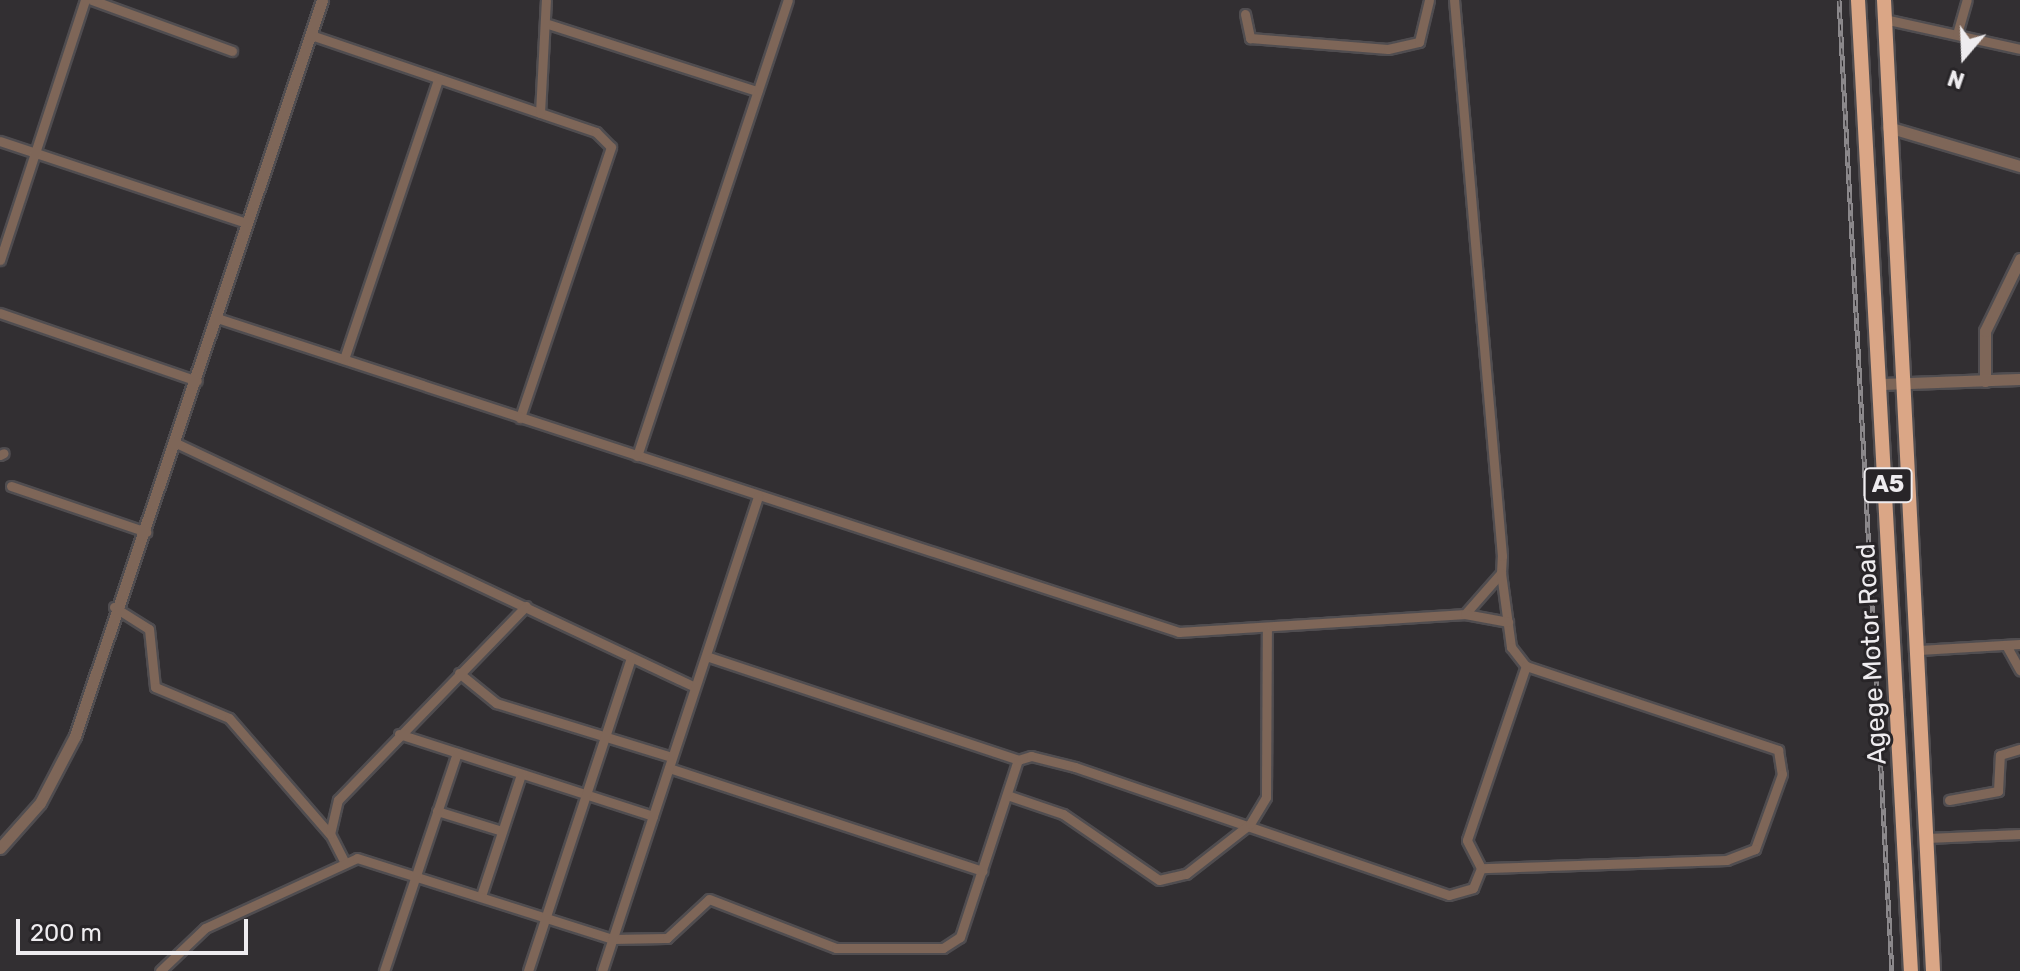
<!DOCTYPE html>
<style>
body{margin:0}
#map{position:relative;width:2020px;height:971px;overflow:hidden;background:#322f32;font-family:Rubik,sans-serif}
div>[style]{position:absolute}
[style*='--x']{left:calc(var(--x)*1px);top:calc(var(--y)*1px);width:calc(var(--w)*1px);rotate:calc(var(--a)*1deg)}
.roads{filter:drop-shadow(2px 0 #504d50) drop-shadow(-2px 0 #504d50) drop-shadow(0 2px #504d50) drop-shadow(0 -2px #504d50)}
.minor>*{height:9px;margin:-4.5px;padding:0 4.5px;transform-origin:4.5px;border-radius:4.5px;background:#7e6658}
.tertiary>*{height:11px;margin:-5.5px;padding:0 5.5px;transform-origin:5.5px;border-radius:5.5px;background:#7e6658}
.trunk>*{height:14px;margin:-7px;padding:0 7px;transform-origin:7px;border-radius:7px;background:#daa686}
.rail>*{height:5px;margin-top:-2.5px;transform-origin:0;background:repeating-linear-gradient(90deg,#282528 0 6px,#8b888b 0 12px);box-sizing:border-box;border-block:2px solid #8b888b}
span{translate:-50% -50%;white-space:nowrap;text-align:center;line-height:1.15;-webkit-text-stroke:6px #282528;paint-order:stroke}
.shield-label span{padding:2px 6px;background:#282528;border:2px solid;border-radius:6px;-webkit-text-stroke-width:0}
.shield-label{font-size:24px;color:#eeecef;font-weight:700}
.street-label{font-size:26px;color:#eeecef}
.north{position:absolute;left:1924px;top:16px;width:80px;height:80px;-webkit-text-stroke:6px #282528;paint-order:stroke;rotate:199deg;font-size:22px;font-weight:700;line-height:32px;text-align:center;color:#eeecef}
.north::after{content:'';display:block;margin:auto;width:28px;height:36px;background:#eeecef;clip-path:polygon(50% 0,100% 100%,50% 72%,0 100%)}
.scale{position:absolute;left:16px;top:919px;width:232px;height:36px;box-sizing:border-box;border:4px solid #eeecef;border-top:0;padding-left:10px;font-size:24px;line-height:28px;white-space:nowrap;color:#eeecef;-webkit-text-stroke:6px #282528;paint-order:stroke}
</style>
<div id="map">
<div class="roads">
<div class="minor">
<i style="--x:92;--y:0;--w:149;--a:20"></i>
<i style="--x:1245;--y:14;--w:25;--a:78"></i>
<i style="--x:1250;--y:38;--w:138;--a:4.6"></i>
<i style="--x:1388;--y:49;--w:32;--a:-13"></i>
<i style="--x:1419;--y:42;--w:43;--a:-76.6"></i>
<i style="--x:1884;--y:19;--w:139;--a:12.4"></i>
<i style="--x:545;--y:23;--w:223;--a:17.8"></i>
<i style="--x:1957;--y:34;--w:35;--a:-74"></i>
<i style="--x:311;--y:35;--w:301;--a:18.8"></i>
<i style="--x:596;--y:132;--w:21;--a:45"></i>
<i style="--x:611;--y:147;--w:286;--a:108.6"></i>
<i style="--x:540;--y:113;--w:113;--a:-87"></i>
<i style="--x:0;--y:141;--w:260;--a:18.4"></i>
<i style="--x:0;--y:260;--w:274;--a:-71.9"></i>
<i style="--x:0;--y:313;--w:208;--a:19"></i>
<i style="--x:217;--y:318;--w:1012;--a:18.08"></i>
<i style="--x:1179;--y:632;--w:287;--a:-3.6"></i>
<i style="--x:1465;--y:614;--w:55;--a:-48.7"></i>
<i style="--x:1501;--y:573;--w:17;--a:-87"></i>
<i style="--x:1502;--y:556;--w:558;--a:-94.93"></i>
<i style="--x:344;--y:359;--w:295;--a:-71.4"></i>
<i style="--x:176;--y:443;--w:573;--a:25.18"></i>
<i style="--x:0;--y:455;--w:4;--a:-27"></i>
<i style="--x:637;--y:456;--w:480;--a:-71.7"></i>
<i style="--x:11;--y:486;--w:143;--a:18.8"></i>
<i style="--x:1501;--y:573;--w:75;--a:82.3"></i>
<i style="--x:1511;--y:647;--w:24;--a:52"></i>
<i style="--x:1526;--y:666;--w:266;--a:18.4"></i>
<i style="--x:1778;--y:750;--w:24;--a:81"></i>
<i style="--x:1782;--y:774;--w:80;--a:109.8"></i>
<i style="--x:1755;--y:849;--w:30;--a:159"></i>
<i style="--x:1727;--y:860;--w:246;--a:178.1"></i>
<i style="--x:1481;--y:868;--w:31;--a:-117"></i>
<i style="--x:1467;--y:840;--w:184;--a:-71.3"></i>
<i style="--x:114;--y:607;--w:41;--a:32.2"></i>
<i style="--x:149;--y:629;--w:58;--a:84.1"></i>
<i style="--x:155;--y:687;--w:80;--a:22.7"></i>
<i style="--x:229;--y:718;--w:154;--a:49"></i>
<i style="--x:1465;--y:614;--w:44;--a:10.5"></i>
<i style="--x:2006;--y:645;--w:29;--a:61"></i>
<i style="--x:1919;--y:650;--w:101;--a:-3.4"></i>
<i style="--x:706;--y:656;--w:329;--a:18.4"></i>
<i style="--x:1018;--y:760;--w:14;--a:-17"></i>
<i style="--x:1031;--y:756;--w:45;--a:14"></i>
<i style="--x:1075;--y:767;--w:395;--a:18.9"></i>
<i style="--x:1449;--y:895;--w:25;--a:-16"></i>
<i style="--x:1473;--y:888;--w:22;--a:-68"></i>
<i style="--x:459;--y:673;--w:48;--a:39"></i>
<i style="--x:496;--y:703;--w:184;--a:17.1"></i>
<i style="--x:399;--y:734;--w:267;--a:17.9"></i>
<i style="--x:669;--y:768;--w:330;--a:18.2"></i>
<i style="--x:1007;--y:795;--w:59;--a:18.7"></i>
<i style="--x:1063;--y:814;--w:116;--a:34.5"></i>
<i style="--x:1159;--y:880;--w:28;--a:-13"></i>
<i style="--x:1186;--y:874;--w:81;--a:-38"></i>
<i style="--x:1250;--y:824;--w:31;--a:-59"></i>
<i style="--x:1266;--y:797;--w:166;--a:-89.7"></i>
<i style="--x:1949;--y:800;--w:50;--a:-10.4"></i>
<i style="--x:1998;--y:791;--w:36;--a:-87"></i>
<i style="--x:2000;--y:755;--w:21;--a:-17"></i>
<i style="--x:437;--y:811;--w:68;--a:17.1"></i>
<i style="--x:1927;--y:838;--w:93;--a:-2.5"></i>
<i style="--x:344;--y:861;--w:30;--a:-117"></i>
<i style="--x:330;--y:834;--w:35;--a:-77"></i>
<i style="--x:338;--y:800;--w:270;--a:-45.9"></i>
<i style="--x:481;--y:896;--w:128;--a:-71.8"></i>
<i style="--x:160;--y:971;--w:62;--a:-43.7"></i>
<i style="--x:205;--y:928;--w:167;--a:-24.7"></i>
<i style="--x:357;--y:858;--w:268;--a:17.6"></i>
<i style="--x:612;--y:939;--w:55;--a:-1"></i>
<i style="--x:667;--y:938;--w:57;--a:-42.9"></i>
<i style="--x:709;--y:899;--w:136;--a:21.1"></i>
<i style="--x:836;--y:948;--w:107;--a:0"></i>
<i style="--x:943;--y:948;--w:20;--a:-33"></i>
<i style="--x:960;--y:937;--w:186;--a:-71.9"></i>
<i style="--x:384;--y:971;--w:230;--a:-71.5"></i>
<i style="--x:528;--y:971;--w:330;--a:-71.8"></i>
<i style="--x:602;--y:971;--w:500;--a:-71.8"></i>
</div>
<div class="tertiary">
<i style="--x:1888;--y:127;--w:138;--a:16.5"></i>
<i style="--x:1985;--y:381;--w:50;--a:-90"></i>
<i style="--x:1985;--y:331;--w:80;--a:-64.1"></i>
<i style="--x:1881;--y:384;--w:139;--a:-2.1"></i>
<i style="--x:0;--y:848;--w:60;--a:-48.4"></i>
<i style="--x:40;--y:803;--w:76;--a:-62.4"></i>
<i style="--x:75;--y:736;--w:776;--a:-71.45"></i>
</div>
<div class="trunk">
<i style="--x:1858;--y:0;--w:972;--a:86.88"></i>
<i style="--x:1884;--y:0;--w:972;--a:87.11"></i>
</div>
</div>
<div class="rail">
<i style="--x:1839;--y:0;--w:972;--a:86.88"></i>
</div>
<div class="shield-label">
<span style="left:1888px;top:485px">A5</span>
</div>
<div class="street-label">
<span style="left:1872px;top:654px;rotate:-93deg">Agege Motor Road</span>
</div>
<div class="north">N</div>
<div class="scale">200 m</div>
</div>
